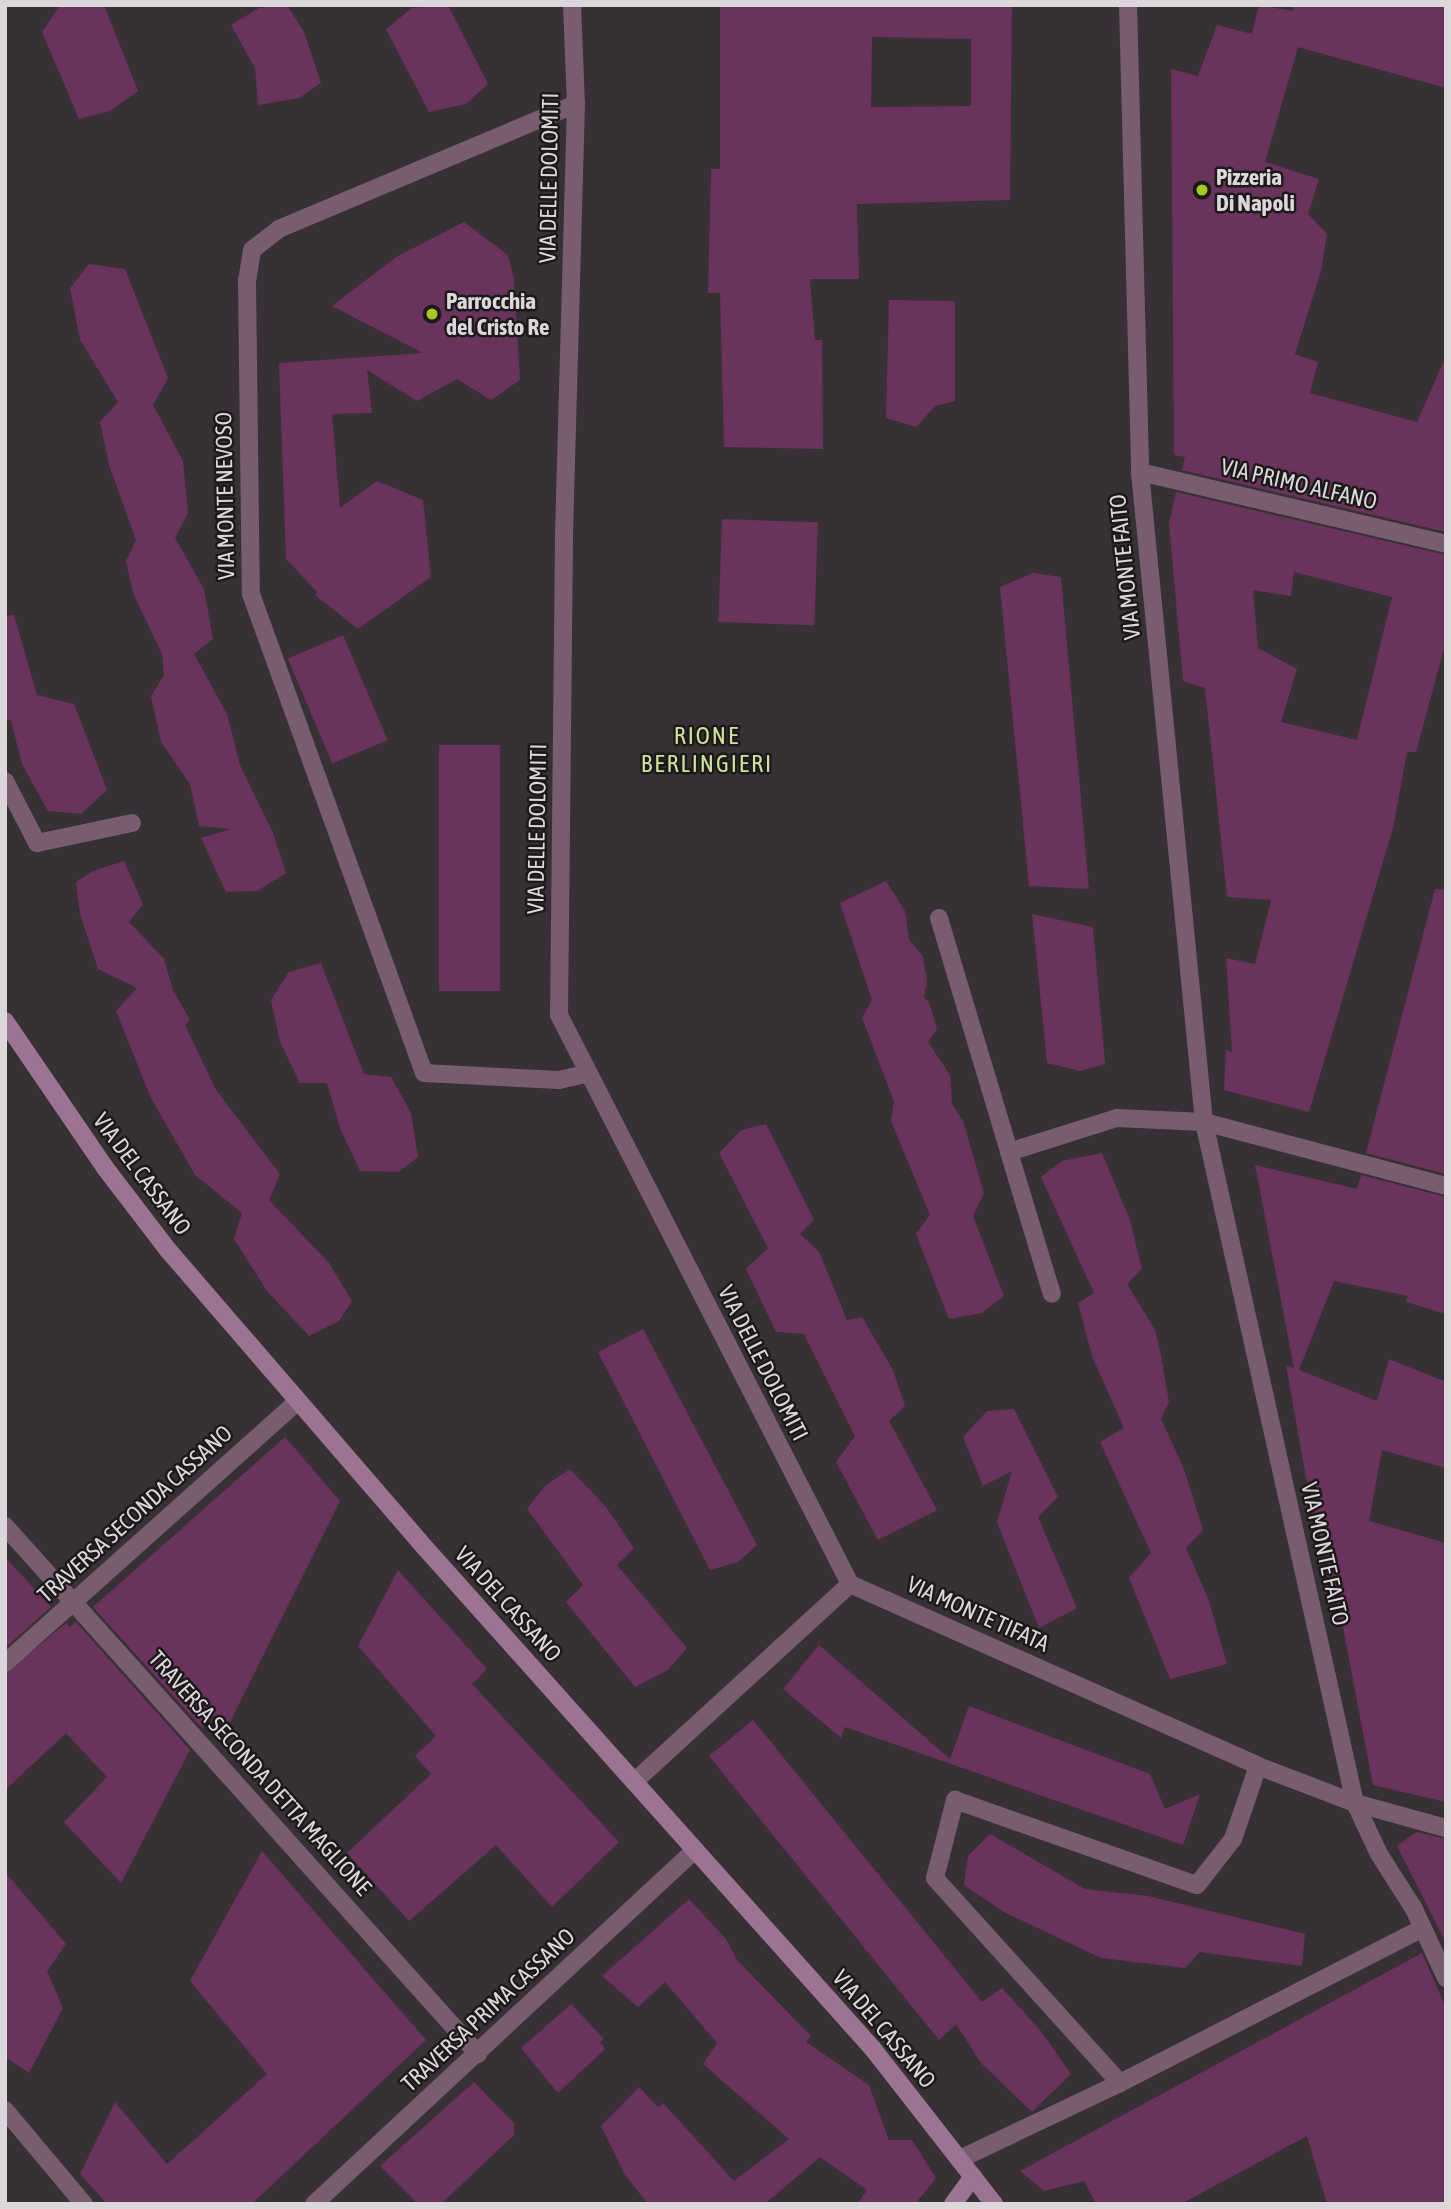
<!DOCTYPE html>
<style>
body{margin:0}
#map{position:relative;width:1451px;height:2209px;overflow:hidden;background:#373035;font-family:"Asap Condensed",sans-serif}
div>[style]{position:absolute}
[style*='--x']{left:calc(var(--x)*1px);top:calc(var(--y)*1px);width:calc(var(--w)*1px);rotate:calc(var(--a)*1deg)}
.building>*{inset:0;background:#69335c;transform-origin:0 0}
.pedestrian>*{height:18px;margin:-9px;padding:0 9px;transform-origin:9px;border-radius:9px;background:#775d6f}
.minor>*{height:18px;margin:-9px;padding:0 9px;transform-origin:9px;border-radius:9px;background:#775d6f}
.secondary>*{height:18px;margin:-9px;padding:0 9px;transform-origin:9px;border-radius:9px;background:#9c7491}
.dots>*{width:19px;height:19px;translate:-50% -50%;box-sizing:border-box;border:4px solid #1c191b;border-radius:50%}
span{translate:-50% -50%;white-space:nowrap;text-align:center;line-height:1.15;-webkit-text-stroke:5px #1c191b;paint-order:stroke}
.poi-label{font-size:23px;color:#dbd7da;font-weight:700}
.left{translate:0 -50%;text-align:left}
.street-label{font-size:23px;color:#dbd7da}
.neighbourhood-label{font-size:24px;color:#cee398;letter-spacing:2px}
.frame{position:absolute;inset:0;border:7px solid #dbd7da;pointer-events:none}
</style>
<div id="map">
<div class="building">
<i style="clip-path:polygon(60px 5px,104px 5px,138px 91px,110px 111px,79px 119px,42px 32px)"></i>
<i style="clip-path:polygon(287px 5px,304px 32px,321px 83px,299px 98px,258px 105px,255px 68px,231px 25px,259px 8px)"></i>
<i style="clip-path:polygon(448px 5px,488px 84px,466px 104px,429px 112px,386px 29px,412px 8px)"></i>
<i style="clip-path:polygon(evenodd,720px 5px,1012px 5px,1010px 200px,857px 204px,859px 279px,810px 279px,815px 340px,822px 340px,823px 449px,724px 447px,720px 293px,708px 293px,711px 169px,720px 169px,720px 5px,872px 37px,971px 39px,971px 106px,871px 107px,872px 37px)"></i>
<i style="clip-path:polygon(1259px 5px,1293px 11px,1294px 5px,1446px 5px,1446px 88px,1298px 47px,1265px 162px,1319px 179px,1308px 214px,1327px 234px,1321px 271px,1295px 354px,1318px 362px,1310px 393px,1417px 422px,1446px 356px,1446px 532px,1182px 470px,1185px 457px,1174px 455px,1171px 69px,1198px 76px,1217px 25px,1252px 34px)"></i>
<i style="clip-path:polygon(464px 222px,508px 255px,514px 280px,520px 380px,491px 400px,457px 379px,417px 401px,367px 370px,372px 413px,332px 414px,340px 508px,377px 481px,423px 500px,431px 577px,358px 629px,315px 595px,317px 592px,286px 559px,279px 363px,423px 353px,332px 306px,396px 257px)"></i>
<i style="clip-path:polygon(89px 264px,125px 269px,168px 378px,153px 405px,183px 461px,188px 513px,175px 538px,204px 589px,213px 639px,194px 654px,227px 714px,240px 765px,273px 833px,286px 873px,257px 891px,226px 892px,201px 838px,231px 829px,199px 826px,190px 784px,161px 742px,151px 696px,164px 675px,162px 654px,133px 593px,126px 561px,136px 540px,109px 465px,100px 422px,118px 402px,80px 340px,70px 288px)"></i>
<i style="clip-path:polygon(889px 300px,955px 301px,955px 401px,935px 406px,916px 427px,886px 418px)"></i>
<i style="clip-path:polygon(evenodd,1176px 492px,1446px 555px,1446px 641px,1416px 752px,1407px 752px,1393px 828px,1309px 1112px,1224px 1090px,1226px 1050px,1232px 1052px,1226px 958px,1255px 964px,1271px 900px,1227px 897px,1205px 688px,1183px 681px,1169px 524px,1176px 492px,1294px 572px,1392px 597px,1357px 740px,1281px 722px,1297px 669px,1258px 648px,1253px 590px,1291px 596px,1294px 572px)"></i>
<i style="left:722px;top:519px;width:96px;height:103px;rotate:2deg"></i>
<i style="clip-path:polygon(1033px 573px,1061px 577px,1089px 889px,1029px 886px,1000px 587px)"></i>
<i style="clip-path:polygon(14px 615px,37px 695px,74px 704px,107px 790px,81px 814px,48px 811px,22px 764px,11px 721px,5px 719px,5px 616px)"></i>
<i style="left:343px;top:635px;width:114px;height:60px;rotate:67deg"></i>
<i style="left:500px;top:745px;width:246px;height:61px;rotate:90deg"></i>
<i style="clip-path:polygon(124px 861px,143px 904px,129px 922px,164px 959px,173px 990px,190px 1020px,185px 1025px,216px 1090px,280px 1174px,269px 1200px,329px 1263px,352px 1301px,339px 1321px,309px 1336px,267px 1291px,234px 1239px,242px 1213px,195px 1175px,151px 1098px,116px 1011px,137px 988px,98px 969px,80px 914px,76px 882px,93px 871px)"></i>
<i style="clip-path:polygon(886px 881px,905px 911px,909px 939px,923px 957px,927px 980px,924px 998px,929px 1002px,937px 1029px,928px 1042px,950px 1075px,952px 1104px,963px 1121px,984px 1193px,973px 1216px,1004px 1296px,982px 1313px,949px 1319px,916px 1234px,930px 1215px,891px 1121px,894px 1101px,862px 1018px,872px 1000px,840px 903px)"></i>
<i style="clip-path:polygon(1435px 889px,1446px 890px,1446px 1174px,1366px 1153px)"></i>
<i style="clip-path:polygon(1032px 914px,1093px 927px,1105px 1064px,1080px 1071px,1047px 1063px)"></i>
<i style="clip-path:polygon(321px 963px,364px 1074px,391px 1077px,411px 1113px,418px 1157px,398px 1172px,360px 1171px,340px 1128px,327px 1083px,300px 1083px,280px 1042px,271px 1000px,289px 972px)"></i>
<i style="clip-path:polygon(766px 1124px,814px 1220px,800px 1234px,819px 1252px,847px 1320px,862px 1317px,893px 1370px,905px 1406px,889px 1421px,937px 1510px,878px 1540px,836px 1462px,855px 1436px,804px 1334px,776px 1332px,746px 1269px,768px 1248px,719px 1153px,741px 1130px)"></i>
<i style="clip-path:polygon(1102px 1153px,1130px 1220px,1142px 1269px,1127px 1284px,1155px 1330px,1160px 1350px,1169px 1402px,1161px 1419px,1184px 1469px,1203px 1530px,1186px 1548px,1208px 1598px,1227px 1664px,1170px 1679px,1129px 1578px,1151px 1553px,1100px 1442px,1124px 1428px,1092px 1356px,1078px 1303px,1094px 1293px,1041px 1177px,1062px 1161px)"></i>
<i style="clip-path:polygon(1255px 1165px,1357px 1189px,1361px 1175px,1446px 1197px,1446px 1314px,1406px 1302px,1408px 1296px,1334px 1281px,1299px 1370px,1377px 1401px,1389px 1359px,1446px 1382px,1446px 1468px,1382px 1450px,1369px 1521px,1446px 1543px,1446px 1802px,1373px 1785px,1341px 1617px,1308px 1489px,1286px 1365px,1294px 1368px)"></i>
<i style="clip-path:polygon(643px 1329px,757px 1545px,738px 1562px,710px 1570px,598px 1352px)"></i>
<i style="clip-path:polygon(1014px 1409px,1058px 1497px,1038px 1517px,1077px 1608px,1039px 1628px,997px 1522px,1012px 1471px,983px 1486px,963px 1437px,987px 1411px)"></i>
<i style="clip-path:polygon(285px 1437px,340px 1501px,226px 1730px,210px 1712px,202px 1728px,93px 1607px)"></i>
<i style="clip-path:polygon(570px 1469px,606px 1507px,634px 1548px,617px 1565px,687px 1648px,668px 1670px,635px 1687px,566px 1602px,583px 1585px,527px 1509px,545px 1486px)"></i>
<i style="clip-path:polygon(5px 1557px,51px 1607px,5px 1648px)"></i>
<i style="clip-path:polygon(398px 1570px,487px 1669px,472px 1684px,619px 1842px,552px 1907px,496px 1845px,409px 1921px,347px 1853px,431px 1774px,415px 1756px,436px 1736px,358px 1646px)"></i>
<i style="clip-path:polygon(76px 1622px,190px 1750px,121px 1883px,64px 1822px,107px 1777px,66px 1733px,5px 1790px,5px 1674px,66px 1623px,70px 1627px)"></i>
<i style="clip-path:polygon(819px 1645px,950px 1759px,969px 1706px,1150px 1774px,1165px 1809px,1200px 1794px,1183px 1845px,845px 1727px,841px 1738px,783px 1689px)"></i>
<i style="clip-path:polygon(753px 1720px,982px 2002px,1002px 1988px,1040px 2030px,1071px 2074px,1032px 2112px,981px 2063px,956px 2024px,939px 2040px,709px 1756px)"></i>
<i style="clip-path:polygon(1416px 1832px,1446px 1839px,1446px 1943px,1397px 1846px)"></i>
<i style="clip-path:polygon(990px 1834px,1085px 1889px,1148px 1896px,1305px 1934px,1302px 1966px,1200px 1952px,1185px 1968px,1101px 1958px,1004px 1912px,964px 1885px,968px 1856px)"></i>
<i style="clip-path:polygon(262px 1851px,426px 2040px,252px 2204px,107px 2204px,80px 2174px,115px 2102px,167px 2164px,267px 2074px,190px 1981px)"></i>
<i style="clip-path:polygon(5px 1872px,66px 1944px,47px 1971px,63px 2008px,29px 2073px,5px 2057px)"></i>
<i style="clip-path:polygon(689px 1899px,726px 1939px,737px 1960px,811px 2036px,806px 2042px,869px 2085px,889px 2140px,912px 2140px,936px 2178px,915px 2204px,857px 2204px,867px 2190px,820px 2157px,765px 2204px,648px 2204px,625px 2175px,601px 2126px,639px 2087px,658px 2107px,663px 2103px,734px 2181px,789px 2139px,703px 2064px,717px 2043px,665px 1982px,638px 2007px,602px 1976px)"></i>
<i style="clip-path:polygon(1422px 1953px,1446px 2008px,1446px 2204px,1327px 2204px,1307px 2136px,1181px 2204px,1096px 2204px,1084px 2181px,1044px 2191px,1020px 2171px)"></i>
<i style="clip-path:polygon(571px 2004px,604px 2039px,600px 2042px,605px 2049px,558px 2093px,521px 2048px)"></i>
<i style="clip-path:polygon(474px 2082px,514px 2123px,514px 2135px,441px 2204px,418px 2204px,380px 2166px)"></i>
</div>
<div class="pedestrian">
<i style="--x:1120;--y:2083;--w:340;--a:-27.1"></i>
</div>
<div class="minor">
<i style="--x:572;--y:5;--w:99;--a:87.7"></i>
<i style="--x:576;--y:104;--w:436;--a:91.6"></i>
<i style="--x:564;--y:540;--w:475;--a:90.6"></i>
<i style="--x:559;--y:1015;--w:639;--a:62.91"></i>
<i style="--x:1128;--y:5;--w:467;--a:88.5"></i>
<i style="--x:1140;--y:472;--w:653;--a:84.38"></i>
<i style="--x:1204;--y:1122;--w:698;--a:77.5"></i>
<i style="--x:1355;--y:1803;--w:56;--a:64.8"></i>
<i style="--x:1379;--y:1854;--w:65;--a:57.5"></i>
<i style="--x:1414;--y:1909;--w:76;--a:65.1"></i>
<i style="--x:576;--y:104;--w:322;--a:157.2"></i>
<i style="--x:279;--y:229;--w:34;--a:142"></i>
<i style="--x:252;--y:250;--w:30;--a:99"></i>
<i style="--x:247;--y:280;--w:314;--a:89.3"></i>
<i style="--x:251;--y:594;--w:509;--a:70.14"></i>
<i style="--x:424;--y:1073;--w:135;--a:3"></i>
<i style="--x:559;--y:1080;--w:28;--a:-13"></i>
<i style="--x:1140;--y:472;--w:314;--a:13.2"></i>
<i style="--x:5;--y:781;--w:70;--a:62.7"></i>
<i style="--x:37;--y:843;--w:97;--a:-11.9"></i>
<i style="--x:939;--y:918;--w:244;--a:73.3"></i>
<i style="--x:1009;--y:1152;--w:113;--a:-17.5"></i>
<i style="--x:1117;--y:1118;--w:87;--a:2.6"></i>
<i style="--x:1204;--y:1122;--w:250;--a:14.8"></i>
<i style="--x:1009;--y:1152;--w:148;--a:73.2"></i>
<i style="--x:5;--y:1526;--w:709;--a:48.14"></i>
<i style="--x:850;--y:1584;--w:447;--a:24"></i>
<i style="--x:1258;--y:1766;--w:104;--a:20.9"></i>
<i style="--x:1355;--y:1803;--w:94;--a:15.4"></i>
<i style="--x:5;--y:1663;--w:393;--a:-41.8"></i>
<i style="--x:634;--y:1782;--w:293;--a:-42.5"></i>
<i style="--x:5;--y:2110;--w:123;--a:50"></i>
<i style="--x:960;--y:2159;--w:177;--a:-25.4"></i>
<i style="--x:1120;--y:2083;--w:276;--a:-132.1"></i>
<i style="--x:935;--y:1878;--w:81;--a:-75.6"></i>
<i style="--x:955;--y:1800;--w:256;--a:19.4"></i>
<i style="--x:1197;--y:1885;--w:58;--a:-52"></i>
<i style="--x:1233;--y:1839;--w:77;--a:-71.1"></i>
<i style="--x:314;--y:2204;--w:520;--a:-42.9"></i>
</div>
<div class="secondary">
<i style="--x:5;--y:1021;--w:179;--a:55.7"></i>
<i style="--x:106;--y:1169;--w:102;--a:52.6"></i>
<i style="--x:168;--y:1250;--w:384;--a:49.2"></i>
<i style="--x:419;--y:1541;--w:681;--a:48.21"></i>
<i style="--x:873;--y:2049;--w:197;--a:52"></i>
<i style="--x:953;--y:2204;--w:34;--a:-54"></i>
</div>
<div class="dots">
<i style="left:1202px;top:190px;background:#a6c820"></i>
<i style="left:432px;top:314px;background:#a6c820"></i>
</div>
<div class="poi-label">
<span class="left" style="left:1216px;top:190px">Pizzeria<br>Di Napoli</span>
<span class="left" style="left:446px;top:314px">Parrocchia<br>del Cristo Re</span>
</div>
<div class="street-label">
<span style="left:549px;top:178px;rotate:-89deg">VIA DELLE DOLOMITI</span>
<span style="left:1299px;top:484px;rotate:13deg">VIA PRIMO ALFANO</span>
<span style="left:225px;top:496px;rotate:-91deg">VIA MONTE NEVOSO</span>
<span style="left:1125px;top:567px;rotate:-96deg">VIA MONTE FAITO</span>
<span style="left:537px;top:829px;rotate:-89deg">VIA DELLE DOLOMITI</span>
<span style="left:142px;top:1174px;rotate:53deg">VIA DEL CASSANO</span>
<span style="left:763px;top:1363px;rotate:63deg">VIA DELLE DOLOMITI</span>
<span style="left:135px;top:1514px;rotate:-42deg">TRAVERSA SECONDA CASSANO</span>
<span style="left:1325px;top:1554px;rotate:77deg">VIA MONTE FAITO</span>
<span style="left:508px;top:1604px;rotate:48deg">VIA DEL CASSANO</span>
<span style="left:978px;top:1614px;rotate:24deg">VIA MONTE TIFATA</span>
<span style="left:260px;top:1773px;rotate:48deg">TRAVERSA SECONDA DETTA MAGLIONE</span>
<span style="left:488px;top:2010px;rotate:-43deg">TRAVERSA PRIMA CASSANO</span>
<span style="left:884px;top:2029px;rotate:50deg">VIA DEL CASSANO</span>
</div>
<div class="neighbourhood-label">
<span style="left:707px;top:750px">RIONE<br>BERLINGIERI</span>
</div>
<div class="frame"></div>
</div>
